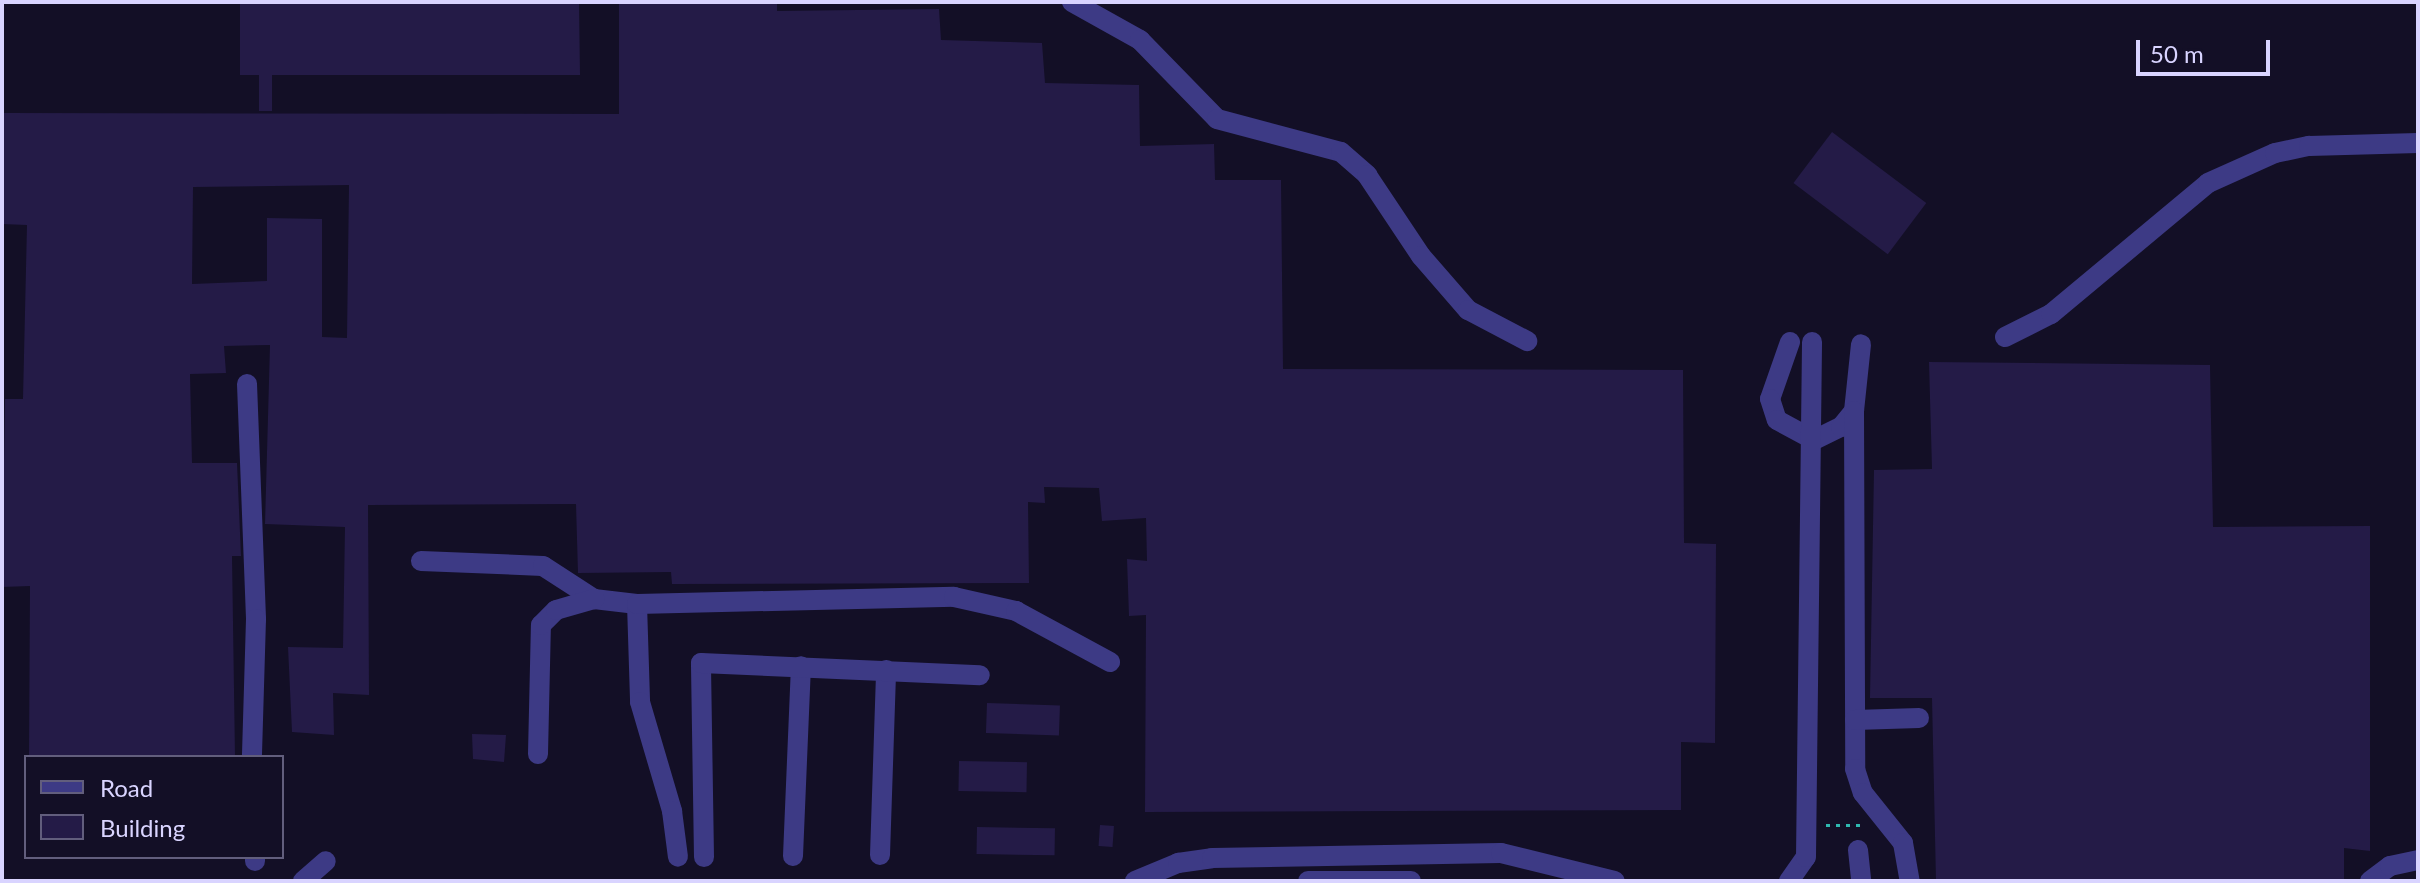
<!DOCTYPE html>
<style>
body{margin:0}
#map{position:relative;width:2420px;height:883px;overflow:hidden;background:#130f26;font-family:Lato,sans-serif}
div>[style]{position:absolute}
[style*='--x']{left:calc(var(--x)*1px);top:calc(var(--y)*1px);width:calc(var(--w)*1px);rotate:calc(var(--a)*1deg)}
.building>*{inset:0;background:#241b47;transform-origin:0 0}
.path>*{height:3px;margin-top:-1.5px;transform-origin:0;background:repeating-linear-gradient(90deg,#2fb8b0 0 4px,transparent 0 10px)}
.minor>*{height:20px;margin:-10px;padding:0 10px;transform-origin:10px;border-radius:10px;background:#3d3a85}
span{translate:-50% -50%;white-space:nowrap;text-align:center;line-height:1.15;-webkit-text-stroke:6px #130f26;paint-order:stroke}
.frame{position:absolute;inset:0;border:4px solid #d9d4ff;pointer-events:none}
.legend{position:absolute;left:24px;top:755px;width:260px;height:104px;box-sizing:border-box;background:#130f26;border:2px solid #625e7d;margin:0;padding:10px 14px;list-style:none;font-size:24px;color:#d9d4ff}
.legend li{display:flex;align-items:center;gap:16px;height:40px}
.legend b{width:40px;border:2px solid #625e7d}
.scale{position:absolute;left:2136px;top:40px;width:134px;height:36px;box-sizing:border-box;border:4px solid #d9d4ff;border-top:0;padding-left:10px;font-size:24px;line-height:28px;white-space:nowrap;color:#d9d4ff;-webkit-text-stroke:6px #130f26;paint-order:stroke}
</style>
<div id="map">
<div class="building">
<i style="clip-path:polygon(240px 2px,579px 2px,580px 75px,272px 75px,272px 111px,259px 111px,259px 75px,240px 75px)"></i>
<i style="clip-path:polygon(evenodd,619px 2px,777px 2px,777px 11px,939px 9px,941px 40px,1042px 43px,1045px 83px,1139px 85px,1140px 146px,1214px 144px,1215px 180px,1281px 180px,1283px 369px,1683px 370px,1684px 543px,1716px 544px,1715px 743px,1681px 742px,1681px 810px,1145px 812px,1146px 615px,1129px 616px,1127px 559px,1147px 561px,1146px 518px,1102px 521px,1099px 488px,1044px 487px,1045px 503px,1028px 502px,1029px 583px,672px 584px,671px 572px,578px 573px,576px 504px,368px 505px,369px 695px,333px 693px,334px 735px,292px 732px,288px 647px,343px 648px,345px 527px,265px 524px,270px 345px,224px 346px,226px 373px,190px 374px,192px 463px,237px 463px,241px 556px,232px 556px,235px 757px,29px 757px,30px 586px,2px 587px,5px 399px,23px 399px,27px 225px,2px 224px,2px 113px,619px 114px,619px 2px,349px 185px,347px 338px,322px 337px,322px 219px,267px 218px,267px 281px,192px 284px,193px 187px,349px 185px)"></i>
<i style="left:1832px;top:132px;width:118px;height:64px;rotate:37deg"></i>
<i style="clip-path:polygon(1929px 362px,2210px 365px,2213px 527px,2370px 526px,2370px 851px,2344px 848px,2344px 881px,1936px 881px,1932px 698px,1870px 698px,1874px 470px,1932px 469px)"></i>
<i style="left:987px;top:703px;width:73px;height:30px;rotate:2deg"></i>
<i style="clip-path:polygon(472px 734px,506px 735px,504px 762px,473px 759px)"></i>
<i style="left:959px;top:761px;width:68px;height:30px;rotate:1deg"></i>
<i style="left:1100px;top:825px;width:14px;height:21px;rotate:4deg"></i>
<i style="left:977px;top:827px;width:78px;height:27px;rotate:1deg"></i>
</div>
<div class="path">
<i style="--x:1826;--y:825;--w:40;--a:0"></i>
</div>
<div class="minor">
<i style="--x:1072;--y:2;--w:78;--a:29.2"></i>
<i style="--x:1140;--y:40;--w:110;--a:45.7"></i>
<i style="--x:1217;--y:119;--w:128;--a:14.9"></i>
<i style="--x:1341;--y:152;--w:35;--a:41"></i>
<i style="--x:1367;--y:175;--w:97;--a:56.3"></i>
<i style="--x:1421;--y:256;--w:72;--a:49"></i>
<i style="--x:1468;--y:310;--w:67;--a:27.7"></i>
<i style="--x:2005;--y:337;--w:51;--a:-26.6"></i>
<i style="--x:2051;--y:314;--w:204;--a:-39.8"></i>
<i style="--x:2208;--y:183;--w:73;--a:-24.1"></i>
<i style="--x:2275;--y:153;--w:35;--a:-12"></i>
<i style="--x:2309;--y:146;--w:109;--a:-1.6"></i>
<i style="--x:1790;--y:342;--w:60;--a:109.3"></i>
<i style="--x:1770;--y:399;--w:22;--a:72"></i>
<i style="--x:1777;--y:420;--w:42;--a:28.4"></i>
<i style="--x:1814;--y:440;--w:30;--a:-26"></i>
<i style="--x:1841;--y:427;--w:21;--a:-51"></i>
<i style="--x:1854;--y:411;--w:67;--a:-84"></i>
<i style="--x:247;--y:384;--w:235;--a:87.8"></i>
<i style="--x:256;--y:619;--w:138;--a:91.7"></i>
<i style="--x:1854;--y:411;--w:358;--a:89.8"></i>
<i style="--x:1855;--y:769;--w:25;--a:72"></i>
<i style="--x:1863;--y:793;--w:64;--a:51.3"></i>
<i style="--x:1903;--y:843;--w:39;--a:80"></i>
<i style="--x:421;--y:561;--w:122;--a:2.3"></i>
<i style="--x:543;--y:566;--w:61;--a:32.9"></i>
<i style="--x:594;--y:599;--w:43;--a:6.6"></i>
<i style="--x:637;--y:604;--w:98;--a:88.2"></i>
<i style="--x:640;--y:702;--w:114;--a:73.6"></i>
<i style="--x:672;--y:811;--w:46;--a:82.6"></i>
<i style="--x:637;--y:604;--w:317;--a:-1.3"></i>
<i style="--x:954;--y:597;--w:64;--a:12.7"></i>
<i style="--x:1016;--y:611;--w:107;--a:28.5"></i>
<i style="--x:1855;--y:720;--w:64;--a:-1.8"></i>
<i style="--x:538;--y:754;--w:129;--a:-88.7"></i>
<i style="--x:541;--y:625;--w:21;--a:-45"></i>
<i style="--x:556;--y:610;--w:40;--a:-16"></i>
<i style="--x:1858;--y:850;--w:31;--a:84"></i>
<i style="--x:880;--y:855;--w:185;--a:-88.1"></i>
<i style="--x:793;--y:856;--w:190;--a:-87.6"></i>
<i style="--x:255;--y:857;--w:4;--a:90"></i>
<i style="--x:704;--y:857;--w:194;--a:-90.9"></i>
<i style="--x:701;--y:663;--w:279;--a:2.5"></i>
<i style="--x:303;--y:881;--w:30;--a:-41"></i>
<i style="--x:1135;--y:881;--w:47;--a:-22.7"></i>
<i style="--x:1178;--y:863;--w:34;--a:-8"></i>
<i style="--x:1212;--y:858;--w:289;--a:-1"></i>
<i style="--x:1501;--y:853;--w:117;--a:13.8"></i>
<i style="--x:1308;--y:881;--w:103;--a:0"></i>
<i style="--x:1789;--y:881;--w:29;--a:-55"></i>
<i style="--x:1806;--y:857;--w:515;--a:-89.33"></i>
<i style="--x:2370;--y:881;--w:25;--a:-37"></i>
<i style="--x:2390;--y:866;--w:29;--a:-12"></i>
</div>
<div class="frame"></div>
<ul class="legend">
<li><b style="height:10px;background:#3d3a85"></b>Road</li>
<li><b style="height:22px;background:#241b47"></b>Building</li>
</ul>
<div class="scale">50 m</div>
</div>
